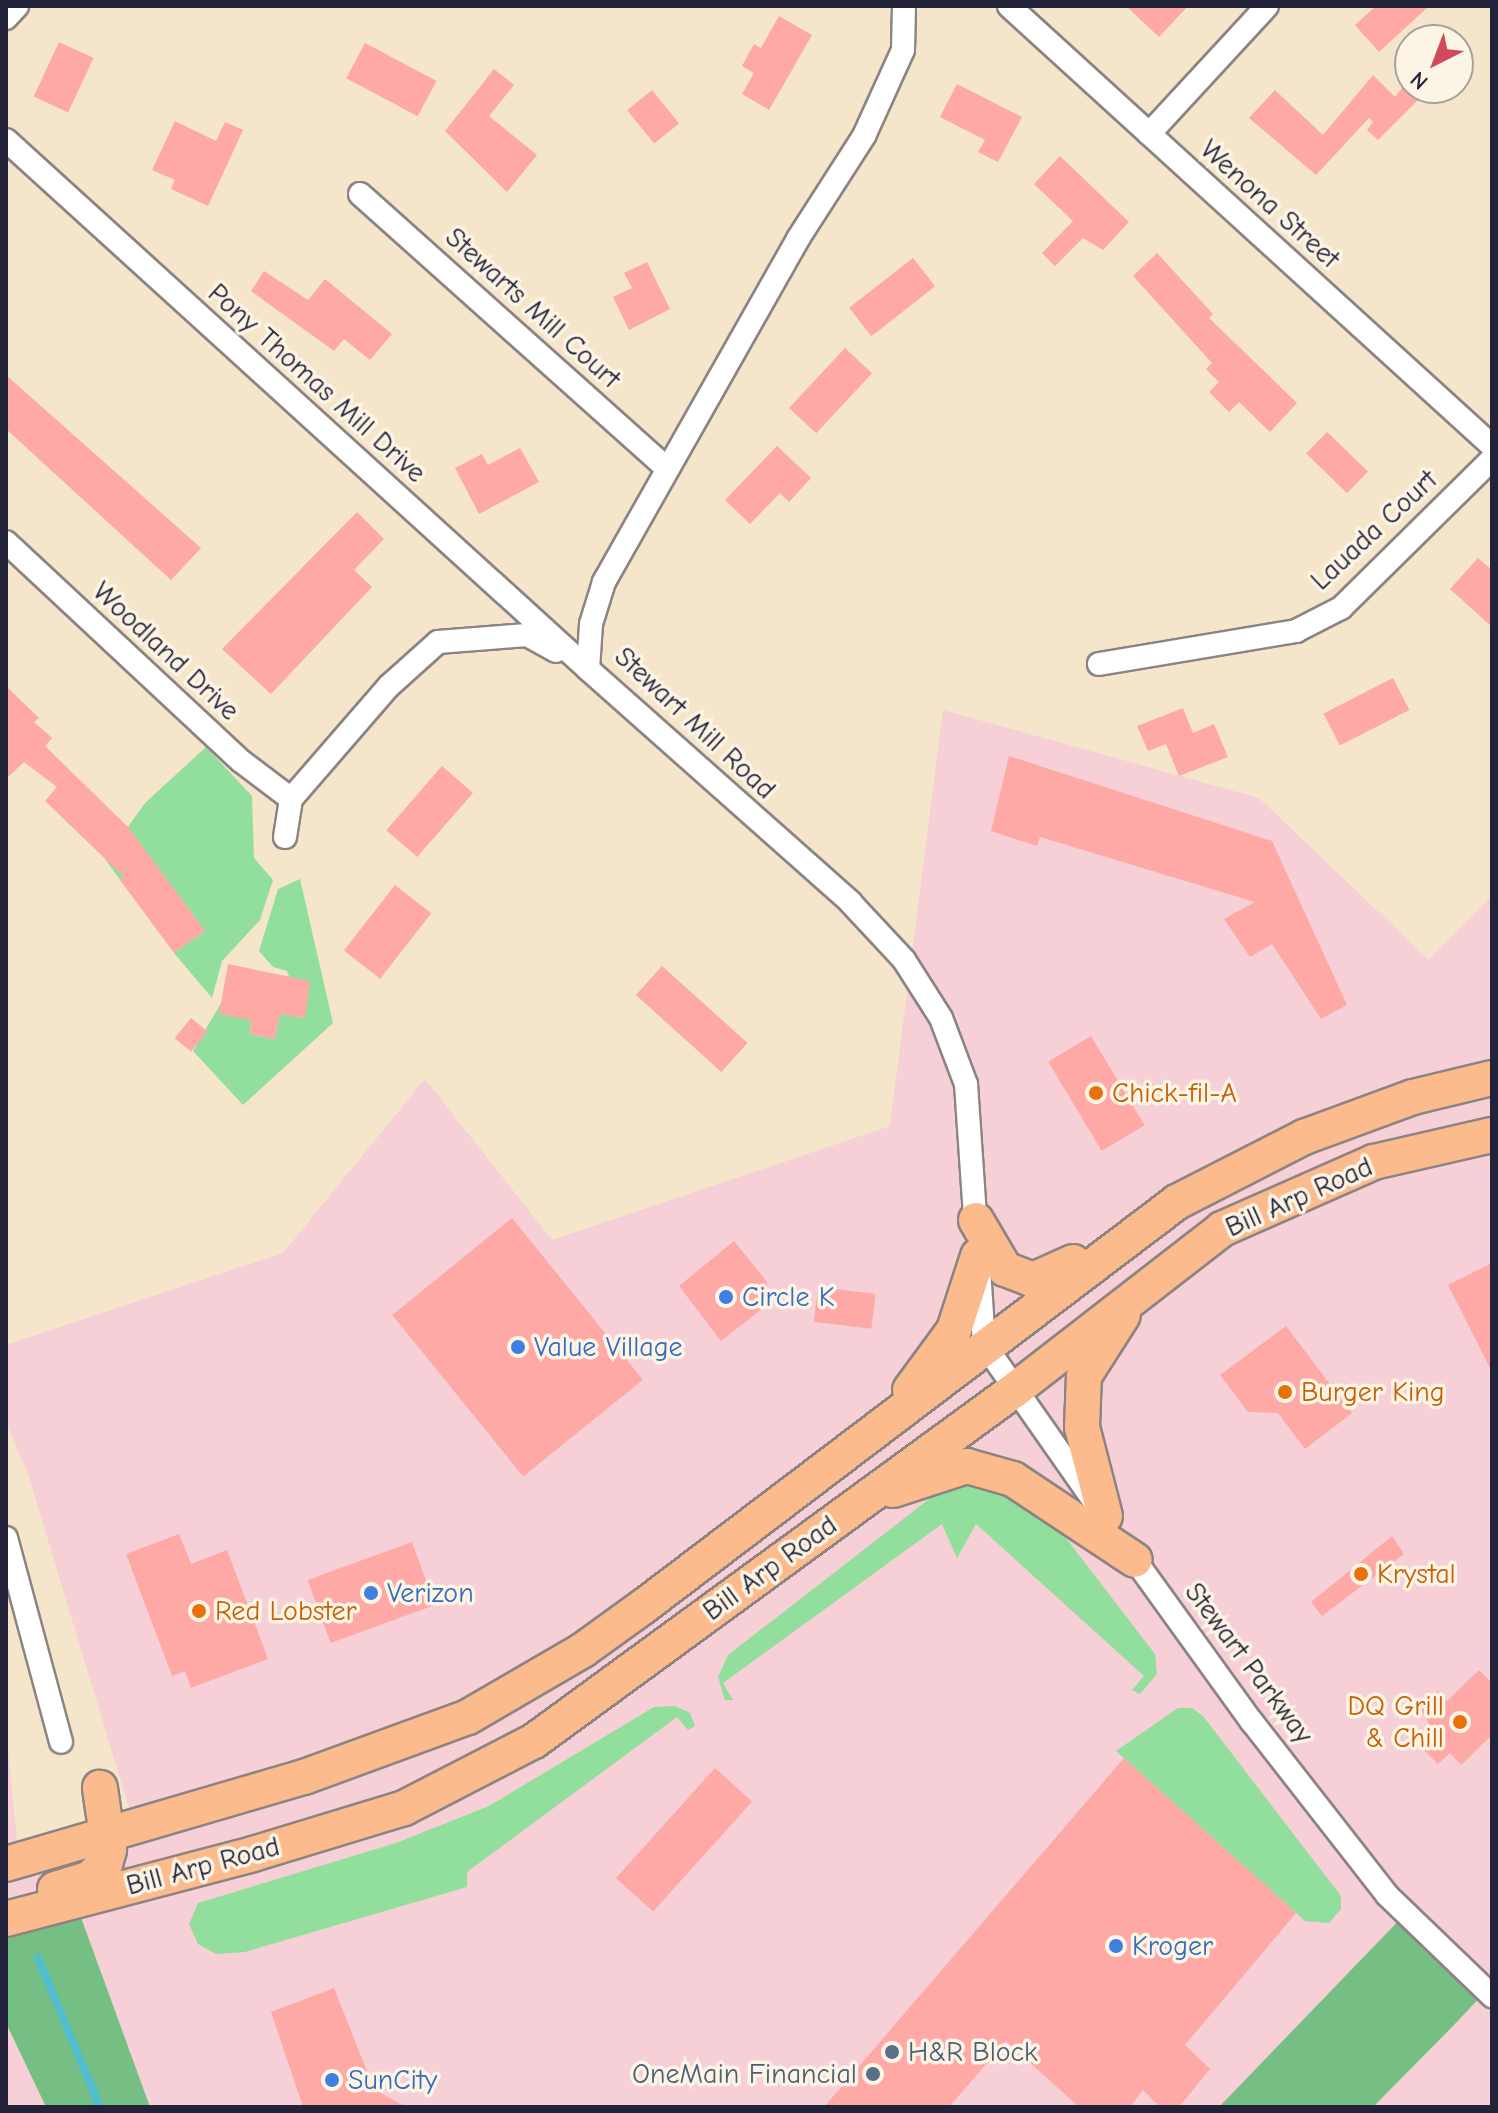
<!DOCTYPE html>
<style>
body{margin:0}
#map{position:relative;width:1498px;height:2113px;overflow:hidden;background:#f5e5ca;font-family:"Comic Neue",sans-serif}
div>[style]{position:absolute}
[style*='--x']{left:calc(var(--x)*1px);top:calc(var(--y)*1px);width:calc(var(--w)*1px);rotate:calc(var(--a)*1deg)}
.built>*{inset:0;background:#f6cfd7}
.green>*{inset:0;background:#92df9d}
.forest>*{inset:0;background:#75be84}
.stream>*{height:8px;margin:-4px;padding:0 4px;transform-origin:4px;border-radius:4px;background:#52bdce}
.building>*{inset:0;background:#fea9a6;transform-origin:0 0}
.roads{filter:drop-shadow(2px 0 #8c8482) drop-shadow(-2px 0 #8c8482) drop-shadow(0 2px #8c8482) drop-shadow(0 -2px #8c8482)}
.street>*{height:22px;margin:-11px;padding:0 11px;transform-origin:11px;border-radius:11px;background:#fff}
.primary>*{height:34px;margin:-17px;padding:0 17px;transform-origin:17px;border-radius:17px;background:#fbbb8d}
.dots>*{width:22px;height:22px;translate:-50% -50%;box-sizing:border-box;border:4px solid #fcf5e5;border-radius:50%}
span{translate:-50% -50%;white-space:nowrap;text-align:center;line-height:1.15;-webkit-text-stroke:7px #fcf5e5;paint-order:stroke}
.street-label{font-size:28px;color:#22223b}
.food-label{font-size:28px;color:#c56008}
.left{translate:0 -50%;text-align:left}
.right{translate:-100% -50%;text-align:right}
.shop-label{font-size:28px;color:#366cbe}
.service-label{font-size:28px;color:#4e5e75}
.frame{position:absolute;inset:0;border:8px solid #22223b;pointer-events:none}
.north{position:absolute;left:1394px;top:24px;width:80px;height:80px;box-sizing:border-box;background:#fcf5e5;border:2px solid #a5a1a1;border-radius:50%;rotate:222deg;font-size:22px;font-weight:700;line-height:32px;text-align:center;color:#22223b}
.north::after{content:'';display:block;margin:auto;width:28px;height:36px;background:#d1495b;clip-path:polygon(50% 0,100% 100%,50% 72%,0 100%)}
</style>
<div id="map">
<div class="built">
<i style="clip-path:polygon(943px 710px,1259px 798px,1429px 960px,1492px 896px,1492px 2107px,1373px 2107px,1406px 1913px,1219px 2107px,150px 2107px,75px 1901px,6px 1919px,6px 1730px,19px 1861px,135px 1828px,28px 1474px,6px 1423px,6px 1345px,283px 1253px,425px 1079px,552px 1240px,890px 1126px)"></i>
<i style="clip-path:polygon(6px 2023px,46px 2107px,6px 2107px)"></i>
</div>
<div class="green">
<i style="clip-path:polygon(206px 747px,252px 796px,254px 858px,273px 880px,260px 920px,222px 961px,212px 998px,174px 953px,205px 931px,151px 859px,120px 880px,105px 859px,131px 831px,128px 827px,145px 803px)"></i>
<i style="clip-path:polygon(300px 879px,333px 1023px,243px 1105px,193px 1051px,221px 1003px,251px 1020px,250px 1034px,275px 1039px,280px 1014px,305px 1018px,287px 971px,273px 967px,259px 951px,278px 889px)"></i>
<i style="clip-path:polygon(976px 1483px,1026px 1494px,1046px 1512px,1155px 1654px,1157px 1674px,1140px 1694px,1132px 1690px,1144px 1676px,976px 1524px,957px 1558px,942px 1524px,723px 1683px,733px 1700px,725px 1700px,718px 1677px,728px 1655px,942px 1489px)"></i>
<i style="clip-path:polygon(675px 1706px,690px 1713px,695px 1726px,688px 1730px,677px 1717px,467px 1872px,467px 1887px,245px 1952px,216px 1954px,198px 1944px,189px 1924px,198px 1903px,396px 1843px,489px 1806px,654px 1707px)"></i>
<i style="clip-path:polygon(1178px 1708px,1192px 1708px,1203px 1716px,1341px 1896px,1341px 1909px,1329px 1923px,1305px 1921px,1116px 1751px)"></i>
</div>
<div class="forest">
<i style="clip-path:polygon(75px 1901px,150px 2107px,46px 2107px,6px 2023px,6px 1919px)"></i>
<i style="clip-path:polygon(1406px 1913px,1486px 1991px,1452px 2027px,1373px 2107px,1219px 2107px)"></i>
</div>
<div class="stream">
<i style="--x:38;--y:1958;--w:161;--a:67.4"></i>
</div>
<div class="building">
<i style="clip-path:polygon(1126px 6px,1188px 6px,1159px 37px)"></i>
<i style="clip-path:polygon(1376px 6px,1429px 6px,1379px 52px,1355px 25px)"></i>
<i style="clip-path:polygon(779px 16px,812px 35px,769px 110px,742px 94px,754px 73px,742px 66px,754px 44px,761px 48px)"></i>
<i style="left:59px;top:42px;width:38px;height:60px;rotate:25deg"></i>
<i style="left:365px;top:43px;width:81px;height:40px;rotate:28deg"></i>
<i style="clip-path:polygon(494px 69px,514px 85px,489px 116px,537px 155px,507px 192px,445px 131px)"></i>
<i style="clip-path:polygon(1373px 75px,1395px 97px,1402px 88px,1430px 88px,1378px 140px,1367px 130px,1373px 122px,1369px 118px,1316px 175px,1249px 118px,1275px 90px,1323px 135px)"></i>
<i style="clip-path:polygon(957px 84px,1022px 117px,998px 162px,978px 152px,985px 140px,940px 117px)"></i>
<i style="left:652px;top:90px;width:43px;height:32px;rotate:51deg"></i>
<i style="clip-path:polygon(175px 121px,216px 141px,225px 122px,243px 130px,208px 206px,171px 189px,175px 180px,152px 170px)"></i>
<i style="clip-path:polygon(1060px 156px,1129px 222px,1103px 250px,1083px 238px,1055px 266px,1042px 253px,1073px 221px,1034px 184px)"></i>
<i style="clip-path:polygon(1157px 253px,1213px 314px,1209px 318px,1297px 403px,1270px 432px,1239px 402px,1229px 412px,1209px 392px,1219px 382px,1206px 369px,1212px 363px,1133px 276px)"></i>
<i style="left:913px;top:258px;width:36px;height:81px;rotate:52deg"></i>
<i style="clip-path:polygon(647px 262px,670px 309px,629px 330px,613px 297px,632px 288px,624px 273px)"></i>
<i style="clip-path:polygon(264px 271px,308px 300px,325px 279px,392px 334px,370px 360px,344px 339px,334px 351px,251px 291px)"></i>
<i style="left:845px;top:348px;width:37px;height:82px;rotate:43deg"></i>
<i style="clip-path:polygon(6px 375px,201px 548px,171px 580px,6px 429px)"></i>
<i style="left:1327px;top:432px;width:57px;height:30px;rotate:44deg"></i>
<i style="clip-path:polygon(777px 446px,811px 478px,789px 502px,780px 493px,750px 524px,725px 500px)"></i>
<i style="clip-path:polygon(520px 448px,539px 482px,479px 514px,455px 468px,482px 454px,488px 465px)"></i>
<i style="clip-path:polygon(357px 512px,384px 539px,354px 570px,372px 587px,271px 694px,222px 649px)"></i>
<i style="clip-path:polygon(1478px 558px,1492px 570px,1492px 627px,1450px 589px)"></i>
<i style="left:1393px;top:678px;width:36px;height:78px;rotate:63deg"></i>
<i style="clip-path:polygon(6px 686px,39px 718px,34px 722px,52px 738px,45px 746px,129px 828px,205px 931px,174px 953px,120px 880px,124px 877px,45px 801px,57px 787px,24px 762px,6px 779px)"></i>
<i style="clip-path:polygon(1183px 708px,1193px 733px,1214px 724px,1228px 757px,1179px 776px,1166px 744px,1148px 751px,1137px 726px)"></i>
<i style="clip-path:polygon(1009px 756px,1272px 841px,1347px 1005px,1321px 1019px,1272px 944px,1250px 957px,1224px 919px,1255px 902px,1040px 837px,1037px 846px,991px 831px)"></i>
<i style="left:442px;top:766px;width:41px;height:85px;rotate:41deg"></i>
<i style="left:395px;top:885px;width:46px;height:83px;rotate:38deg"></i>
<i style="clip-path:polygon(228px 964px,310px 981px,305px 1018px,280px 1014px,275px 1039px,250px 1034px,251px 1020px,219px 1014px)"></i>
<i style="left:662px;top:966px;width:115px;height:39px;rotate:42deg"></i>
<i style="left:191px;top:1018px;width:21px;height:26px;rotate:39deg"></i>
<i style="left:1091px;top:1036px;width:104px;height:50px;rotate:59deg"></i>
<i style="left:512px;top:1218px;width:208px;height:154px;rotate:51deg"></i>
<i style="clip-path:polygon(734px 1241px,767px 1282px,763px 1308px,721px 1341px,679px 1286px)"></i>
<i style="clip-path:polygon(1492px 1263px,1492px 1372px,1448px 1285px)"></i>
<i style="left:818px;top:1287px;width:58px;height:35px;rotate:7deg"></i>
<i style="clip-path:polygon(1286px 1326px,1352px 1413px,1305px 1449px,1278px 1413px,1248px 1412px,1220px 1375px)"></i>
<i style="clip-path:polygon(179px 1534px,191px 1564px,227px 1550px,268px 1659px,191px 1688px,185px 1671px,172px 1676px,126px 1554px)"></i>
<i style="clip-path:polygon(1392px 1536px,1404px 1554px,1322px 1616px,1311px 1602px)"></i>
<i style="left:412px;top:1542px;width:67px;height:111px;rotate:70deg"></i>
<i style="clip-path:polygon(1479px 1670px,1492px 1683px,1492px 1735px,1461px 1765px,1450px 1753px,1438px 1764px,1418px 1744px,1432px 1730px,1420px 1707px,1438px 1691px,1447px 1701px)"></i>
<i style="clip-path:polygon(1124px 1758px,1296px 1913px,1185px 2045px,1210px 2069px,1179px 2107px,1160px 2107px,1143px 2090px,1130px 2107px,1079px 2107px,1006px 2041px,949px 2107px,824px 2107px)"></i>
<i style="left:715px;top:1768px;width:50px;height:148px;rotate:42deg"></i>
<i style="clip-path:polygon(334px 1988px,374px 2089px,406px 2107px,303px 2107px,271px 2012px)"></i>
</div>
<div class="roads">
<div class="street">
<i style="--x:904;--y:6;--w:44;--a:91.3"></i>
<i style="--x:903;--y:50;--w:94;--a:114.4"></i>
<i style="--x:864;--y:136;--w:122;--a:122.7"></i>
<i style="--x:798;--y:239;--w:394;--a:119.5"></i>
<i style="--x:604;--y:582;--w:44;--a:107.2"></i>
<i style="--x:591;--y:624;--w:45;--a:93.8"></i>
<i style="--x:588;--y:669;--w:351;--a:41.6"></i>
<i style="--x:850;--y:902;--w:79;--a:47"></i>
<i style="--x:904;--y:960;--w:69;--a:57.5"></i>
<i style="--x:941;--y:1018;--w:71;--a:69.3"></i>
<i style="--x:966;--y:1084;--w:148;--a:86.1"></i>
<i style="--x:1009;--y:6;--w:653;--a:42.33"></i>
<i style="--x:6;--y:18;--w:16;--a:-47"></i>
<i style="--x:1149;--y:134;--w:174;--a:-47.3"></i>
<i style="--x:6;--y:140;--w:786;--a:42.27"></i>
<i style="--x:360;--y:194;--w:409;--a:41.8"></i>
<i style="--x:6;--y:542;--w:321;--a:43"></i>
<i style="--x:241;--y:761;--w:63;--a:37.2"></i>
<i style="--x:1099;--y:664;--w:200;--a:-9.5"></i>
<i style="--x:1296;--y:631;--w:51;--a:-27.1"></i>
<i style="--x:1341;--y:608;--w:212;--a:-44.6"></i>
<i style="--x:285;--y:837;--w:38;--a:-81"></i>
<i style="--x:291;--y:799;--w:150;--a:-49.1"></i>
<i style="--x:389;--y:686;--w:66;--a:-41.9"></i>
<i style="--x:438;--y:642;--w:89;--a:-4.5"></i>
<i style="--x:527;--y:635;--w:33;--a:29"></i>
<i style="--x:979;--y:1270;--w:74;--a:86.1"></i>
<i style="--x:984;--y:1344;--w:192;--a:55"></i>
<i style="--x:6;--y:1538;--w:211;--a:74.9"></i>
<i style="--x:1127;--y:1549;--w:213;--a:54.2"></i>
<i style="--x:1252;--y:1722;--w:219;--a:52"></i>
<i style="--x:1387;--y:1895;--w:146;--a:43.9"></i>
</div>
<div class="primary">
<i style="--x:976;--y:1220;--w:57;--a:59.4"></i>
<i style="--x:1005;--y:1269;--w:30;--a:21"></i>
<i style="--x:1033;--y:1280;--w:44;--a:-24.2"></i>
<i style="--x:910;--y:1390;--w:74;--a:-53.7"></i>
<i style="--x:954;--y:1330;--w:78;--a:-72"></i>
<i style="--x:893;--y:1490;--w:78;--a:-18"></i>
<i style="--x:967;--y:1466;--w:48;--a:15.8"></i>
<i style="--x:1013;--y:1479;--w:146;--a:33.6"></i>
<i style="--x:1105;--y:1516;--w:92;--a:-104.5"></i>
<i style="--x:1082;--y:1427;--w:51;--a:-87.8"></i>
<i style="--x:1084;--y:1376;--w:72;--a:-57.4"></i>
<i style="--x:6;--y:1864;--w:310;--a:-16.3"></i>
<i style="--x:304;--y:1777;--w:175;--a:-20.1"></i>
<i style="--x:468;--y:1717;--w:133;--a:-30.2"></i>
<i style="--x:583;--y:1650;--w:75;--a:-35.8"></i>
<i style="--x:644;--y:1606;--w:669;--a:-37.16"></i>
<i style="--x:1177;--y:1202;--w:143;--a:-27.1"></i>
<i style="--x:1304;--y:1137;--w:116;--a:-20.2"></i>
<i style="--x:1413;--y:1097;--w:81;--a:-13.5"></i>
<i style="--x:55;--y:1889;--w:37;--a:-17"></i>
<i style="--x:90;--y:1878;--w:21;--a:-43"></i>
<i style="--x:105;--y:1864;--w:15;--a:-74"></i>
<i style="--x:109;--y:1850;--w:63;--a:-98.3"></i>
<i style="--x:6;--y:1919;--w:255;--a:-14.7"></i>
<i style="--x:253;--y:1854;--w:158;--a:-16.9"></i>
<i style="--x:404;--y:1808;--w:146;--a:-27.3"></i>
<i style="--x:534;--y:1741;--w:597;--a:-36.14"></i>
<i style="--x:1016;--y:1389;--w:261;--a:-37.8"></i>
<i style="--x:1222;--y:1229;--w:166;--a:-23.8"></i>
<i style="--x:1374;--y:1162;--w:121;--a:-12.9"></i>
</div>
</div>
<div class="dots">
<i style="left:1096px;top:1093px;background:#e8710a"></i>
<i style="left:726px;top:1297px;background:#3f7fe0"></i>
<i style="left:518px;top:1347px;background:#3f7fe0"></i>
<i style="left:1285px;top:1392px;background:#e8710a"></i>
<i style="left:1361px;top:1574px;background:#e8710a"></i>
<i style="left:371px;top:1593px;background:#3f7fe0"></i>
<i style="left:199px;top:1611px;background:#e8710a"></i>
<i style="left:1460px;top:1722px;background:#e8710a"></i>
<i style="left:1116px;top:1946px;background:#3f7fe0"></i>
<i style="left:892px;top:2052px;background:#5c6f8a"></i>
<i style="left:873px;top:2074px;background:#5c6f8a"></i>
<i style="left:332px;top:2080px;background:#3f7fe0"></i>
</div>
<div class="street-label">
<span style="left:1270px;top:204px;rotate:42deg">Wenona Street</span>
<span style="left:533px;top:308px;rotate:42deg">Stewarts Mill Court</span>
<span style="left:317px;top:383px;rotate:42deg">Pony Thomas Mill Drive</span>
<span style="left:1374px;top:530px;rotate:-43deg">Lauada Court</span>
<span style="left:166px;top:651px;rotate:43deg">Woodland Drive</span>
<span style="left:695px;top:723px;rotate:43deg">Stewart Mill Road</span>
<span style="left:1299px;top:1197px;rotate:-24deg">Bill Arp Road</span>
<span style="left:770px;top:1568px;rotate:-36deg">Bill Arp Road</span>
<span style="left:1249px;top:1663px;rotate:53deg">Stewart Parkway</span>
<span style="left:203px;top:1866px;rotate:-15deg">Bill Arp Road</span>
</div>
<div class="food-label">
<span class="left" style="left:1112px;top:1093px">Chick-fil-A</span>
<span class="left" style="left:1301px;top:1392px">Burger King</span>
<span class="left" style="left:1377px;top:1574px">Krystal</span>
<span class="left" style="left:215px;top:1611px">Red Lobster</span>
<span class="right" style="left:1444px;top:1722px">DQ Grill<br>&amp; Chill</span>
</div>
<div class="shop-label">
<span class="left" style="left:742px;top:1297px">Circle K</span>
<span class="left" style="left:534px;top:1347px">Value Village</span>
<span class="left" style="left:387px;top:1593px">Verizon</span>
<span class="left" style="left:1132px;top:1946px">Kroger</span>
<span class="left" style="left:348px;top:2080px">SunCity</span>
</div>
<div class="service-label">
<span class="left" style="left:908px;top:2052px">H&amp;R Block</span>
<span class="right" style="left:857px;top:2074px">OneMain Financial</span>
</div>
<div class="frame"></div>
<div class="north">N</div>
</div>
